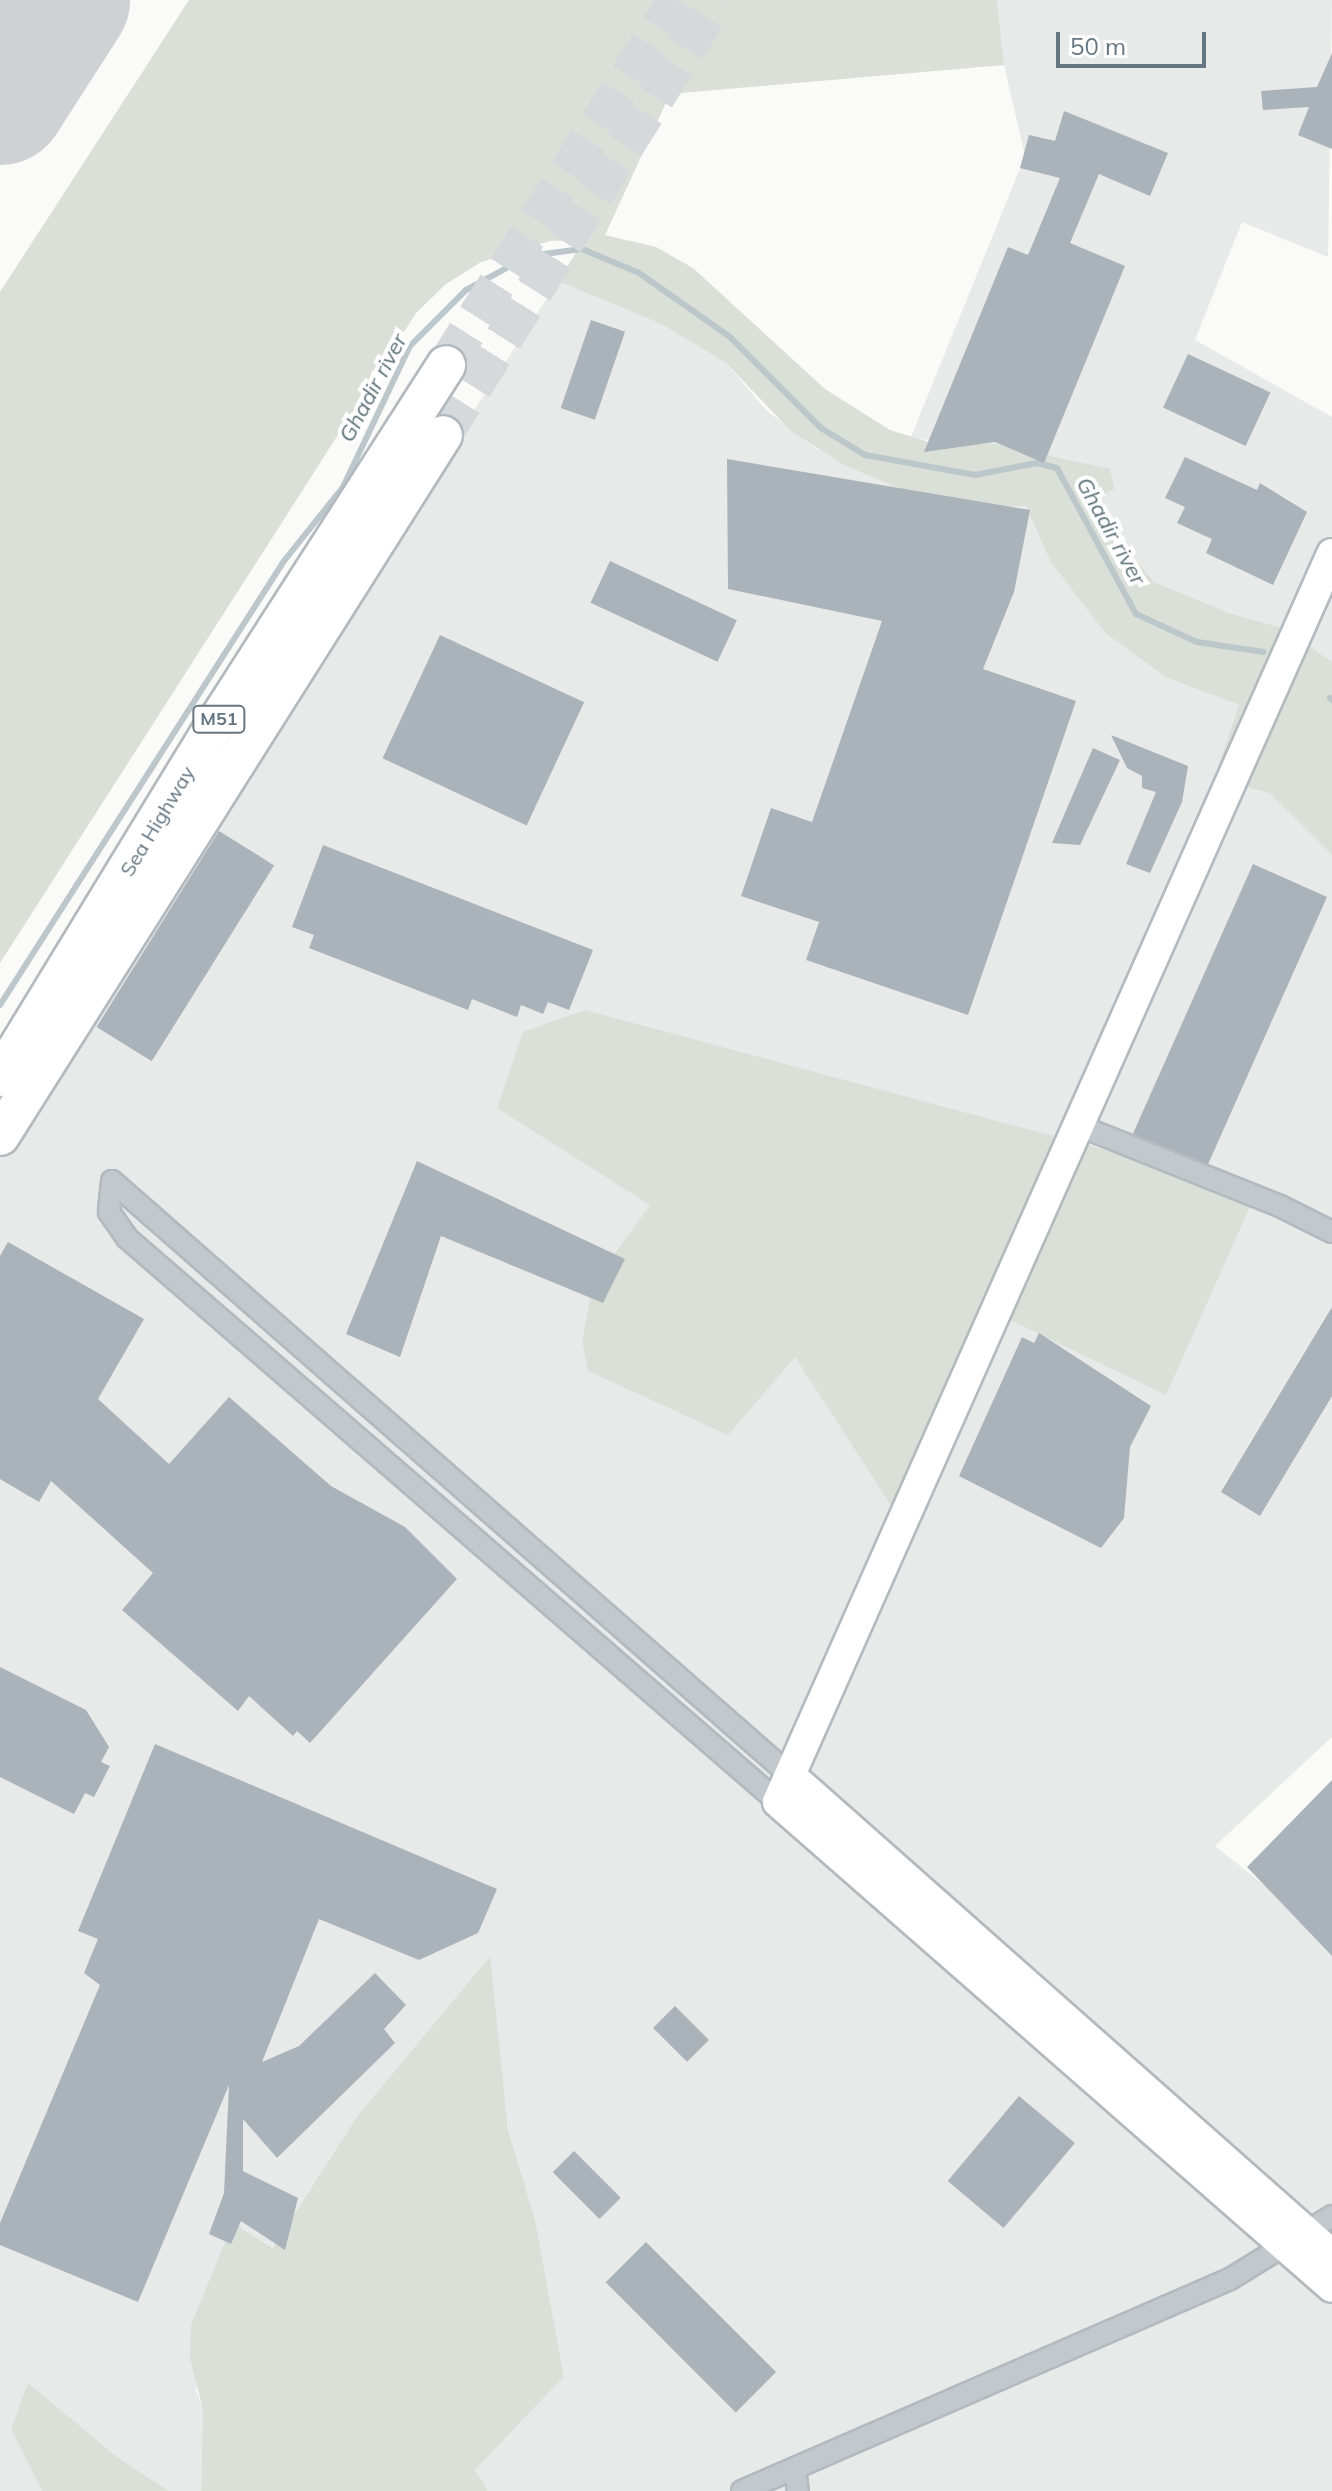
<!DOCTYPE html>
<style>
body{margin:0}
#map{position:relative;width:1332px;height:2491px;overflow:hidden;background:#fafaf8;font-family:Mulish,sans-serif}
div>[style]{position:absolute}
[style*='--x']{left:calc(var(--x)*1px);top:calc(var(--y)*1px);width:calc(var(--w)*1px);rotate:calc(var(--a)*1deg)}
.built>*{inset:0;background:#e8e9e9}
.green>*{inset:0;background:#dadfd7}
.stream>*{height:6px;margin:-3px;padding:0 3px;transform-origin:3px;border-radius:3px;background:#bbc7cb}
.runway>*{height:134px;margin:-67px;padding:0 67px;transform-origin:67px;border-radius:67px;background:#ced2d4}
.building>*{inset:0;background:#aab3b9;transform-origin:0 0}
.highway-tunnel>*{height:38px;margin-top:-19px;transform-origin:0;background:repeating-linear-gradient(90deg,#d5d9db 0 38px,transparent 0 57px)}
.roads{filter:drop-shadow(2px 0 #b3babf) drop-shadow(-2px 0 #b3babf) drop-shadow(0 2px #b3babf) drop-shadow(0 -2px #b3babf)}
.street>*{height:20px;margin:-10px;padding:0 10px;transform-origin:10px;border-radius:10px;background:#c3c8cc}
.secondary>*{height:30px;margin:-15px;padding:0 15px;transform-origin:15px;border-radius:15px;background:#fff}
.highway>*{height:38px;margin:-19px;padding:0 19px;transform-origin:19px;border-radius:19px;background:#fff}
span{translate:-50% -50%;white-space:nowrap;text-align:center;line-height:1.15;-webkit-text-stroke:8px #fff;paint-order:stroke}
.shield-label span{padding:2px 6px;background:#fff;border:2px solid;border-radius:6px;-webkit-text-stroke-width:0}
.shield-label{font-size:18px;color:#657683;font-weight:700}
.street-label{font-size:20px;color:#657683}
.water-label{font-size:22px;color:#60757c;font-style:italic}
.scale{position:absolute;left:1056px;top:32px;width:150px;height:36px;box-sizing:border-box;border:4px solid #657683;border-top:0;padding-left:10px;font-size:24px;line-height:28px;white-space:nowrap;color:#657683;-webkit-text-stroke:6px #fff;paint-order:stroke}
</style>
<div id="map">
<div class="built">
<i style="clip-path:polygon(997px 0,1332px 0,1328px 257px,1242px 222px,1195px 340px,1332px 417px,1332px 662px,1286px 629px,1229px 613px,1154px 582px,1087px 502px,995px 444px,953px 445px,911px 437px,1025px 156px,1004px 65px)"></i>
<i style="clip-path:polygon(evenodd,558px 281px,661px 324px,726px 363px,766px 410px,817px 449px,995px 506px,1026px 506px,1050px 561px,1105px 633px,1167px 678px,1239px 705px,1214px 779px,1269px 793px,1332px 855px,1332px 1737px,1215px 1846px,1278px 1896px,1332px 1955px,1332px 2491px,488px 2491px,475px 2470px,564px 2375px,535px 2219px,508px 2130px,489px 1957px,358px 2115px,271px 2248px,233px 2224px,196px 2390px,203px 2409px,201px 2491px,169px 2491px,117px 2457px,11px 2429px,42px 2491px,0 2491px,0 1141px,558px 281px,1257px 1191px,1004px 1316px,794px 1356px,594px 1281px,650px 1205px,1257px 1191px)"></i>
</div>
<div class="green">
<i style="clip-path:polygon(189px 0,997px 0,1004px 65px,670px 94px,605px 235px,656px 247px,693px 268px,825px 389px,890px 430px,932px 443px,995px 444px,1110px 469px,1114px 489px,1088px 502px,1154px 582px,1229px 613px,1286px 629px,1332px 662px,1332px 855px,1269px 793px,1214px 779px,1239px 705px,1167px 678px,1105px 633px,1050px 561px,1026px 506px,995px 506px,903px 490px,844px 465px,791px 431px,726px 363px,661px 324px,558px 281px,584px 240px,550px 241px,481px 262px,446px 284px,416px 313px,0 963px,0 292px)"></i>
<i style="clip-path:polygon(585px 1010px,1257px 1191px,1166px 1395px,1004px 1317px,907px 1530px,795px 1357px,728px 1435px,588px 1371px,582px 1341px,594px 1281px,650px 1205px,497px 1108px,523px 1032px)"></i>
<i style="clip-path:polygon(490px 1956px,508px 2130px,535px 2219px,564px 2376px,475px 2470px,488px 2491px,201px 2491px,203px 2410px,190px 2358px,191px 2325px,233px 2223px,272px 2248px,358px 2115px)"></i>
<i style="clip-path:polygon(28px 2383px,117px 2457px,169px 2491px,42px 2491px,11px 2429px)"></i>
</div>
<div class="stream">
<i style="--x:1330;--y:698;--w:3;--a:45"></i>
<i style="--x:0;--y:1005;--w:527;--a:-57.4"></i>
<i style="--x:284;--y:561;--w:95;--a:-51.4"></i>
<i style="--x:343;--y:487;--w:156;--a:-64.6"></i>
<i style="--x:410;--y:346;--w:79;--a:-45"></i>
<i style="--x:466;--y:290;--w:72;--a:-28.4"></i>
<i style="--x:529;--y:256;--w:53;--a:-7.5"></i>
<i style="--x:582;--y:249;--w:62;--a:22.8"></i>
<i style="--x:639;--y:273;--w:111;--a:35.1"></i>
<i style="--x:730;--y:337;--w:129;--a:45"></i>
<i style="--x:821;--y:428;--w:52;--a:31.5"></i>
<i style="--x:865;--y:455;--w:112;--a:10.3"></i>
<i style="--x:975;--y:475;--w:63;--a:-11"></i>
<i style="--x:1037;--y:463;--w:21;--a:14"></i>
<i style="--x:1057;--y:468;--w:166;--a:61.6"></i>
<i style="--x:1136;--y:614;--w:67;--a:24.7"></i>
<i style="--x:1197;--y:642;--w:67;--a:8.6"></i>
</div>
<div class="runway">
<i style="--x:0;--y:98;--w:117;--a:-57.3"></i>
</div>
<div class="building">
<i style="clip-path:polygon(1332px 53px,1332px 149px,1298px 135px,1309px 107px,1263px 110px,1261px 91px,1317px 87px)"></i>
<i style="clip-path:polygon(1064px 111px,1168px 153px,1150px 196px,1099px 174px,1070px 243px,1125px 266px,1044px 463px,995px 442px,924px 452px,1008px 247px,1028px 255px,1060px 178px,1020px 168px,1029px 135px,1055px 141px)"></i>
<i style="left:591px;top:320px;width:36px;height:93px;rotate:19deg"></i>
<i style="left:1188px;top:354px;width:91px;height:59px;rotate:25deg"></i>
<i style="clip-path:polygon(1185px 457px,1257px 490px,1260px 483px,1307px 512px,1273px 585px,1206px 553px,1212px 539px,1177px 523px,1185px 507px,1165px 498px)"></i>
<i style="clip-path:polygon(727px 459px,1030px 510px,1014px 592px,983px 669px,1076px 701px,968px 1015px,806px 960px,819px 922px,741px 896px,771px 808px,812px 822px,882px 621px,728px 589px)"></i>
<i style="left:610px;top:561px;width:140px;height:46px;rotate:25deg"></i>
<i style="left:440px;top:635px;width:159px;height:136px;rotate:25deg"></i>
<i style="clip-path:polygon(1111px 735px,1188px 766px,1182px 802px,1150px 873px,1126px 864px,1156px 792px,1142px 788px,1142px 776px,1127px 768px)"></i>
<i style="clip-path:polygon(1093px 748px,1120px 760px,1080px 845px,1052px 843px)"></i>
<i style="left:219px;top:831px;width:65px;height:231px;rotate:32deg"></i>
<i style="clip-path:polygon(323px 845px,593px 950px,569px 1010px,548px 1002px,543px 1014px,521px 1005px,517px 1017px,472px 999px,468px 1010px,309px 948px,314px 935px,292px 927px)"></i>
<i style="left:1253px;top:864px;width:81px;height:295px;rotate:24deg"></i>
<i style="clip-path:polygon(417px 1161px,625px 1259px,603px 1303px,441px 1236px,400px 1357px,346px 1334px)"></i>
<i style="clip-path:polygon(8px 1242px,144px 1319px,98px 1399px,169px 1464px,229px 1397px,331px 1486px,405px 1527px,457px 1579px,310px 1743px,297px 1731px,293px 1736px,249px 1696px,238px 1711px,122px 1610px,153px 1573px,51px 1481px,39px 1502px,0 1479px,0 1256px)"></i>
<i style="clip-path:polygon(1332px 1307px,1332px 1396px,1260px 1516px,1221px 1492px)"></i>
<i style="clip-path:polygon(1039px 1333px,1151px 1406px,1130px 1447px,1124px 1518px,1101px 1548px,959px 1476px,1022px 1337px,1034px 1343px)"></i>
<i style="clip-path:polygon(0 1667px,86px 1710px,109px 1747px,101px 1762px,110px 1766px,94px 1797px,85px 1793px,74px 1814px,0 1777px)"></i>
<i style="clip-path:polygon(155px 1744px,497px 1889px,478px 1933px,419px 1960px,319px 1919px,262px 2062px,299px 2046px,375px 1973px,406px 2005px,384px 2029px,395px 2043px,277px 2158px,243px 2119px,243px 2171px,298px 2198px,285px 2250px,241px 2221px,231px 2244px,209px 2234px,224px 2193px,229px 2085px,138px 2302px,0 2245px,0 2223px,100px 1985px,84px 1973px,98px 1939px,78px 1931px)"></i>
<i style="clip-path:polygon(1332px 1780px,1332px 1956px,1247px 1867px)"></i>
<i style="left:675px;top:2006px;width:48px;height:31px;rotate:45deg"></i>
<i style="left:1019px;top:2096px;width:73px;height:111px;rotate:40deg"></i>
<i style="left:574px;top:2151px;width:66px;height:30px;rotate:45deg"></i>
<i style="left:646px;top:2242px;width:184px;height:57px;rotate:45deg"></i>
</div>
<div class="highway-tunnel">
<i style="--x:446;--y:365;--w:432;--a:-57.7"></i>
<i style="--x:443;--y:435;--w:514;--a:-57.79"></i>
</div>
<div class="roads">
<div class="street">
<i style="--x:1080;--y:1126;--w:215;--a:21.8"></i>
<i style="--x:1280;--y:1206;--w:58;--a:26.6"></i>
<i style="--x:112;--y:1181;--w:31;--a:96"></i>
<i style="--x:109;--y:1212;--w:32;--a:55"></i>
<i style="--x:127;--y:1238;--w:861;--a:40.9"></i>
<i style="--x:112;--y:1181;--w:904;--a:41.23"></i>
<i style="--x:795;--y:2468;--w:23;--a:83"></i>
<i style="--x:742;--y:2491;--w:532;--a:-23.48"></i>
<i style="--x:1230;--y:2279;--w:120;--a:-31.7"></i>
</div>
<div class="secondary">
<i style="--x:1332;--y:554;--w:1365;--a:113.94"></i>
<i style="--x:778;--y:1802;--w:736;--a:41.2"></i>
<i style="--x:792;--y:1777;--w:721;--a:41.51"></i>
</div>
<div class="highway">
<i style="--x:0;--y:1077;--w:416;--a:-58.6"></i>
<i style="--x:217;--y:722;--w:424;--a:-57.3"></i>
<i style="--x:0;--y:1136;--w:829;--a:-57.71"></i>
</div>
</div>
<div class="shield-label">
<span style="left:219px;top:719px">M51</span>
</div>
<div class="street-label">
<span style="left:157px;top:821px;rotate:-59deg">Sea Highway</span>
</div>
<div class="water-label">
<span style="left:373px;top:388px;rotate:-62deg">Ghadir river</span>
<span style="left:1111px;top:531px;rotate:61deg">Ghadir river</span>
</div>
<div class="scale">50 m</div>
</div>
